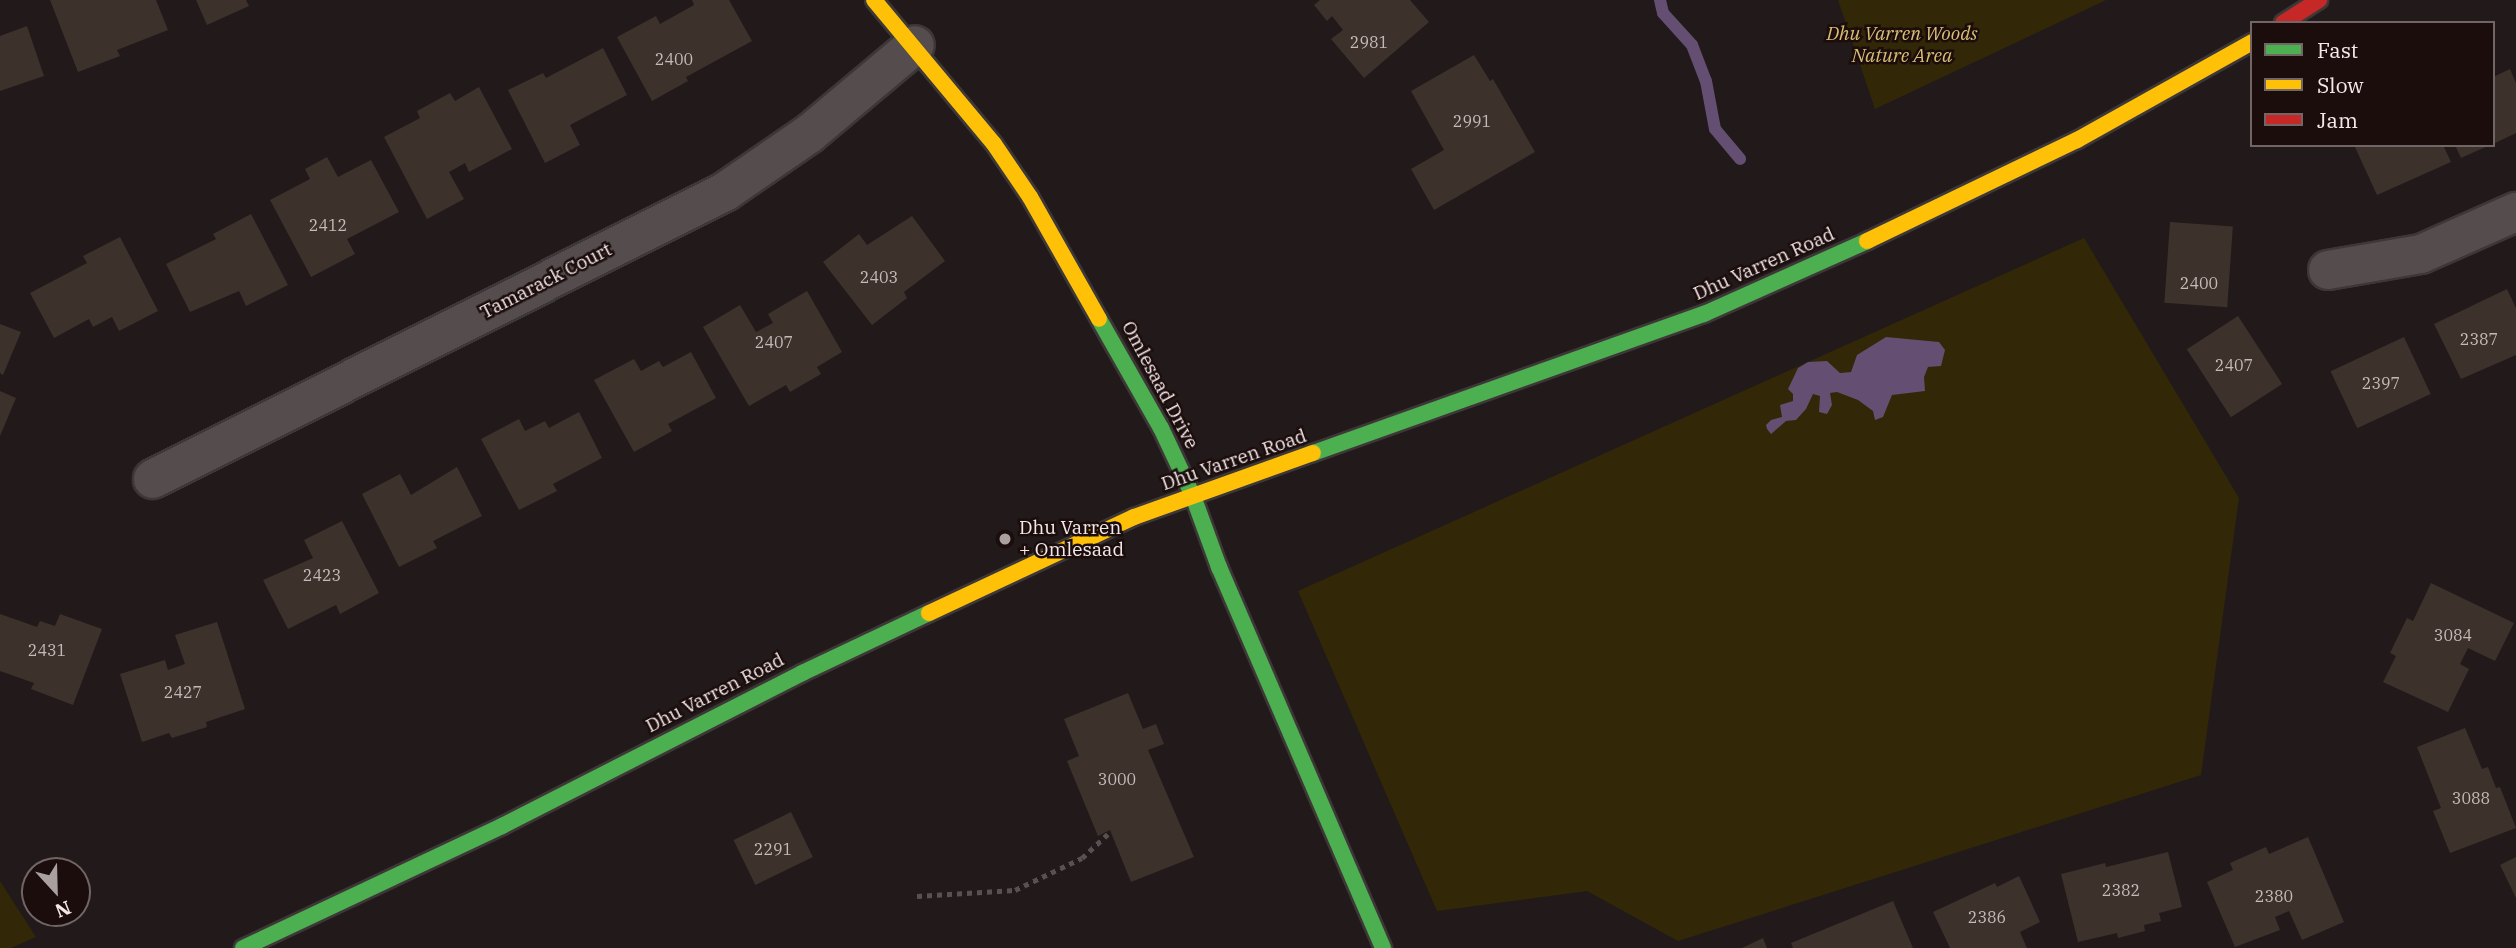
<!DOCTYPE html>
<style>
body{margin:0}
#map{position:relative;width:2516px;height:948px;overflow:hidden;background:#221a1a;font-family:"IBM Plex Serif",serif}
div>[style]{position:absolute}
[style*='--x']{left:calc(var(--x)*1px);top:calc(var(--y)*1px);width:calc(var(--w)*1px);rotate:calc(var(--a)*1deg)}
.green>*{inset:0;background:#322706}
.water>*{inset:0;background:#644e72}
.stream>*{height:12px;margin:-6px;padding:0 6px;transform-origin:6px;border-radius:6px;background:#644e72}
.building>*{inset:0;background:#3c312b;transform-origin:0 0}
.path>*{height:4.5px;margin-top:-2.25px;transform-origin:0;background:repeating-linear-gradient(90deg,#585151 0 5px,transparent 0 10px)}
.roads{filter:drop-shadow(2px 0 #3d3737) drop-shadow(-2px 0 #3d3737) drop-shadow(0 2px #3d3737) drop-shadow(0 -2px #3d3737)}
.street>*{height:38px;margin:-19px;padding:0 19px;transform-origin:19px;border-radius:19px;background:#554d4d}
.fast>*{height:16px;margin:-8px;padding:0 8px;transform-origin:8px;border-radius:8px;background:#4caf50}
.slow>*{height:16px;margin:-8px;padding:0 8px;transform-origin:8px;border-radius:8px;background:#ffc107}
.jam>*{height:16px;margin:-8px;padding:0 8px;transform-origin:8px;border-radius:8px;background:#c62828}
.dots>*{width:19px;height:19px;translate:-50% -50%;box-sizing:border-box;border:4px solid #1c0d0d;border-radius:50%}
span{translate:-50% -50%;white-space:nowrap;text-align:center;line-height:1.15;-webkit-text-stroke:5px #1c0d0d;paint-order:stroke}
.number-label{font-size:16px;color:#c6bab9}
.number-label span{-webkit-text-stroke-width:0}
.park-label{font-size:19px;color:#dabe74;font-style:italic}
.street-label{font-size:19px;color:#f4e8e8}
.poi-label{font-size:19px;color:#f4e8e8}
.left{translate:0 -50%;text-align:left}
.legend{position:absolute;left:2250px;top:21px;width:245px;height:126px;box-sizing:border-box;background:#1c0d0d;border:2px solid #726565;margin:0;padding:9px 12px;list-style:none;font-size:21px;color:#f4e8e8}
.legend li{display:flex;align-items:center;gap:14px;height:35px}
.legend b{width:35px;border:2px solid #726565}
.north{position:absolute;left:21px;top:857px;width:70px;height:70px;box-sizing:border-box;background:#1c0d0d;border:2px solid #726565;border-radius:50%;rotate:158deg;font-size:19px;font-weight:700;line-height:28px;text-align:center;color:#f4e8e8}
.north::after{content:'';display:block;margin:auto;width:24px;height:32px;background:#aaa0a0;clip-path:polygon(50% 0,100% 100%,50% 72%,0 100%)}
</style>
<div id="map">
<div class="green">
<i style="clip-path:polygon(1838px 0,2106px 0,1875px 109px)"></i>
<i style="clip-path:polygon(2084px 238px,2239px 498px,2201px 775px,1678px 941px,1587px 891px,1437px 911px,1298px 591px)"></i>
<i style="clip-path:polygon(0 881px,36px 937px,11px 948px,0 948px)"></i>
</div>
<div class="water">
<i style="clip-path:polygon(1886px 337px,1939px 342px,1945px 350px,1941px 366px,1928px 367px,1924px 377px,1925px 391px,1892px 395px,1883px 417px,1875px 420px,1873px 411px,1858px 400px,1837px 392px,1830px 393px,1832px 405px,1827px 414px,1819px 412px,1820px 396px,1813px 394px,1806px 409px,1796px 420px,1786px 421px,1771px 434px,1767px 429px,1766px 425px,1771px 420px,1782px 417px,1780px 405px,1793px 401px,1793px 394px,1788px 389px,1798px 368px,1808px 362px,1827px 361px,1840px 373px,1851px 372px,1857px 355px)"></i>
</div>
<div class="stream">
<i style="--x:1660;--y:0;--w:13;--a:77"></i>
<i style="--x:1663;--y:13;--w:43;--a:47.8"></i>
<i style="--x:1692;--y:45;--w:39;--a:69"></i>
<i style="--x:1706;--y:81;--w:49;--a:79.4"></i>
<i style="--x:1715;--y:129;--w:39;--a:50"></i>
</div>
<div class="building">
<i style="clip-path:polygon(50px 0,156px 0,168px 30px,117px 50px,120px 56px,78px 72px)"></i>
<i style="clip-path:polygon(196px 0,246px 0,249px 6px,207px 25px)"></i>
<i style="clip-path:polygon(692px 0,729px 0,752px 41px,686px 77px,688px 81px,652px 101px,617px 37px,656px 16px,660px 24px,694px 5px)"></i>
<i style="clip-path:polygon(1320px 0,1410px 0,1429px 22px,1364px 78px,1331px 39px,1343px 30px,1332px 16px,1327px 21px,1314px 5px)"></i>
<i style="clip-path:polygon(27px 26px,44px 76px,0 91px,0 36px)"></i>
<i style="clip-path:polygon(603px 48px,627px 95px,570px 125px,580px 145px,545px 163px,508px 90px,543px 73px,546px 78px)"></i>
<i style="clip-path:polygon(1474px 55px,1490px 81px,1493px 79px,1535px 152px,1434px 210px,1411px 169px,1444px 150px,1411px 91px)"></i>
<i style="clip-path:polygon(2510px 69px,2516px 83px,2516px 133px,2493px 144px,2493px 77px)"></i>
<i style="clip-path:polygon(479px 87px,512px 149px,469px 172px,465px 163px,449px 172px,464px 199px,427px 219px,384px 137px,420px 118px,417px 111px,450px 93px,455px 101px)"></i>
<i style="clip-path:polygon(2354px 145px,2443px 145px,2451px 162px,2377px 195px)"></i>
<i style="clip-path:polygon(2455px 145px,2490px 145px,2461px 158px)"></i>
<i style="clip-path:polygon(327px 157px,338px 177px,371px 160px,399px 212px,347px 239px,355px 254px,311px 277px,270px 200px,310px 179px,305px 169px)"></i>
<i style="clip-path:polygon(251px 214px,288px 285px,246px 306px,239px 291px,190px 312px,166px 264px,216px 239px,213px 234px)"></i>
<i style="clip-path:polygon(912px 216px,945px 261px,904px 292px,907px 298px,872px 325px,823px 262px,859px 234px,867px 245px)"></i>
<i style="left:2170px;top:222px;width:63px;height:81px;rotate:4deg"></i>
<i style="clip-path:polygon(120px 237px,158px 311px,119px 331px,112px 317px,93px 327px,89px 319px,54px 338px,30px 293px,87px 263px,83px 256px)"></i>
<i style="clip-path:polygon(2507px 289px,2516px 308px,2516px 355px,2461px 379px,2434px 324px)"></i>
<i style="clip-path:polygon(807px 291px,842px 352px,817px 367px,821px 374px,790px 392px,786px 385px,749px 406px,703px 327px,740px 305px,756px 332px,773px 323px,768px 314px)"></i>
<i style="left:2238px;top:316px;width:81px;height:61px;rotate:57deg"></i>
<i style="clip-path:polygon(0 324px,21px 332px,3px 375px,0 373px)"></i>
<i style="left:2404px;top:337px;width:63px;height:81px;rotate:65deg"></i>
<i style="clip-path:polygon(691px 352px,716px 398px,668px 424px,672px 431px,634px 452px,594px 380px,634px 359px,641px 371px,659px 361px,663px 367px)"></i>
<i style="clip-path:polygon(0 391px,16px 398px,0 436px)"></i>
<i style="clip-path:polygon(579px 412px,602px 458px,553px 484px,557px 491px,519px 510px,481px 439px,519px 419px,525px 431px,545px 421px,549px 428px)"></i>
<i style="clip-path:polygon(457px 467px,482px 516px,433px 541px,437px 548px,399px 567px,362px 494px,400px 474px,411px 495px)"></i>
<i style="clip-path:polygon(342px 521px,379px 593px,340px 614px,336px 605px,288px 629px,263px 580px,313px 558px,304px 540px)"></i>
<i style="clip-path:polygon(2431px 583px,2514px 623px,2495px 661px,2468px 648px,2460px 664px,2469px 669px,2448px 712px,2383px 682px,2396px 656px,2390px 653px,2407px 618px,2413px 621px)"></i>
<i style="clip-path:polygon(0 614px,37px 627px,40px 621px,55px 626px,60px 614px,102px 629px,73px 705px,31px 689px,34px 683px,0 671px)"></i>
<i style="clip-path:polygon(217px 622px,245px 709px,206px 722px,207px 727px,172px 738px,169px 733px,142px 742px,120px 674px,165px 660px,168px 670px,185px 664px,175px 635px)"></i>
<i style="clip-path:polygon(1128px 693px,1143px 729px,1156px 724px,1164px 744px,1148px 750px,1194px 857px,1131px 882px,1110px 830px,1098px 836px,1067px 761px,1079px 756px,1064px 719px)"></i>
<i style="clip-path:polygon(2465px 728px,2482px 769px,2488px 767px,2496px 788px,2500px 787px,2516px 828px,2450px 853px,2433px 811px,2441px 808px,2417px 747px)"></i>
<i style="left:791px;top:812px;width:50px;height:64px;rotate:64deg"></i>
<i style="clip-path:polygon(2308px 837px,2344px 922px,2302px 940px,2289px 911px,2275px 917px,2280px 930px,2235px 947px,2207px 882px,2233px 870px,2230px 863px,2266px 847px,2269px 854px)"></i>
<i style="clip-path:polygon(2168px 852px,2182px 907px,2159px 913px,2161px 921px,2144px 925px,2145px 931px,2118px 938px,2117px 933px,2078px 942px,2061px 874px,2105px 863px,2106px 867px)"></i>
<i style="clip-path:polygon(2516px 857px,2516px 898px,2500px 865px)"></i>
<i style="clip-path:polygon(2019px 876px,2040px 922px,2020px 932px,2027px 948px,1950px 948px,1933px 912px,1995px 883px,1997px 887px)"></i>
<i style="clip-path:polygon(1893px 901px,1913px 948px,1793px 948px,1791px 943px)"></i>
<i style="clip-path:polygon(1763px 938px,1767px 948px,1742px 948px)"></i>
</div>
<div class="path">
<i style="--x:917;--y:896;--w:98;--a:-3.5"></i>
<i style="--x:1015;--y:890;--w:74;--a:-25.5"></i>
<i style="--x:1082;--y:858;--w:35;--a:-43"></i>
</div>
<div class="roads">
<div class="street">
<i style="--x:2328;--y:270;--w:94;--a:-9.8"></i>
<i style="--x:2421;--y:254;--w:104;--a:-23.9"></i>
<i style="--x:153;--y:479;--w:641;--a:-26.68"></i>
<i style="--x:726;--y:191;--w:101;--a:-34.5"></i>
<i style="--x:809;--y:134;--w:138;--a:-40"></i>
</div>
<div class="fast">
<i style="--x:1099;--y:319;--w:125;--a:60.4"></i>
<i style="--x:1161;--y:428;--w:75;--a:64.8"></i>
<i style="--x:1193;--y:496;--w:76;--a:69.9"></i>
<i style="--x:1219;--y:567;--w:415;--a:66.7"></i>
<i style="--x:1313;--y:453;--w:415;--a:-19.6"></i>
<i style="--x:1704;--y:314;--w:179;--a:-24.1"></i>
<i style="--x:243;--y:948;--w:286;--a:-25.2"></i>
<i style="--x:502;--y:826;--w:337;--a:-27"></i>
<i style="--x:802;--y:673;--w:140;--a:-25.3"></i>
</div>
<div class="slow">
<i style="--x:874;--y:0;--w:187;--a:50.2"></i>
<i style="--x:994;--y:144;--w:64;--a:55.8"></i>
<i style="--x:1030;--y:197;--w:140;--a:60.5"></i>
<i style="--x:1867;--y:241;--w:233;--a:-25.7"></i>
<i style="--x:2077;--y:140;--w:201;--a:-29.2"></i>
<i style="--x:929;--y:613;--w:226;--a:-25.1"></i>
<i style="--x:1134;--y:517;--w:190;--a:-19.7"></i>
</div>
<div class="jam">
<i style="--x:2283;--y:23;--w:43;--a:-32.6"></i>
</div>
</div>
<div class="dots">
<i style="left:1005px;top:539px;background:#aaa0a0"></i>
</div>
<div class="number-label">
<span style="left:1369px;top:42px">2981</span>
<span style="left:674px;top:59px">2400</span>
<span style="left:1472px;top:121px">2991</span>
<span style="left:328px;top:225px">2412</span>
<span style="left:879px;top:277px">2403</span>
<span style="left:2199px;top:283px">2400</span>
<span style="left:2479px;top:339px">2387</span>
<span style="left:774px;top:342px">2407</span>
<span style="left:2234px;top:365px">2407</span>
<span style="left:2381px;top:383px">2397</span>
<span style="left:322px;top:575px">2423</span>
<span style="left:2453px;top:635px">3084</span>
<span style="left:47px;top:650px">2431</span>
<span style="left:183px;top:692px">2427</span>
<span style="left:1117px;top:779px">3000</span>
<span style="left:2471px;top:798px">3088</span>
<span style="left:773px;top:849px">2291</span>
<span style="left:2121px;top:890px">2382</span>
<span style="left:2274px;top:896px">2380</span>
<span style="left:1987px;top:917px">2386</span>
</div>
<div class="park-label">
<span style="left:1902px;top:45px">Dhu Varren Woods<br>Nature Area</span>
</div>
<div class="street-label">
<span style="left:1764px;top:264px;rotate:-24deg">Dhu Varren Road</span>
<span style="left:546px;top:281px;rotate:-27deg">Tamarack Court</span>
<span style="left:1160px;top:385px;rotate:62deg">Omlesaad Drive</span>
<span style="left:1234px;top:460px;rotate:-19deg">Dhu Varren Road</span>
<span style="left:715px;top:693px;rotate:-27deg">Dhu Varren Road</span>
</div>
<div class="poi-label">
<span class="left" style="left:1019px;top:539px">Dhu Varren<br>+ Omlesaad</span>
</div>
<ul class="legend">
<li><b style="height:9px;background:#4caf50"></b>Fast</li>
<li><b style="height:9px;background:#ffc107"></b>Slow</li>
<li><b style="height:9px;background:#c62828"></b>Jam</li>
</ul>
<div class="north">N</div>
</div>
